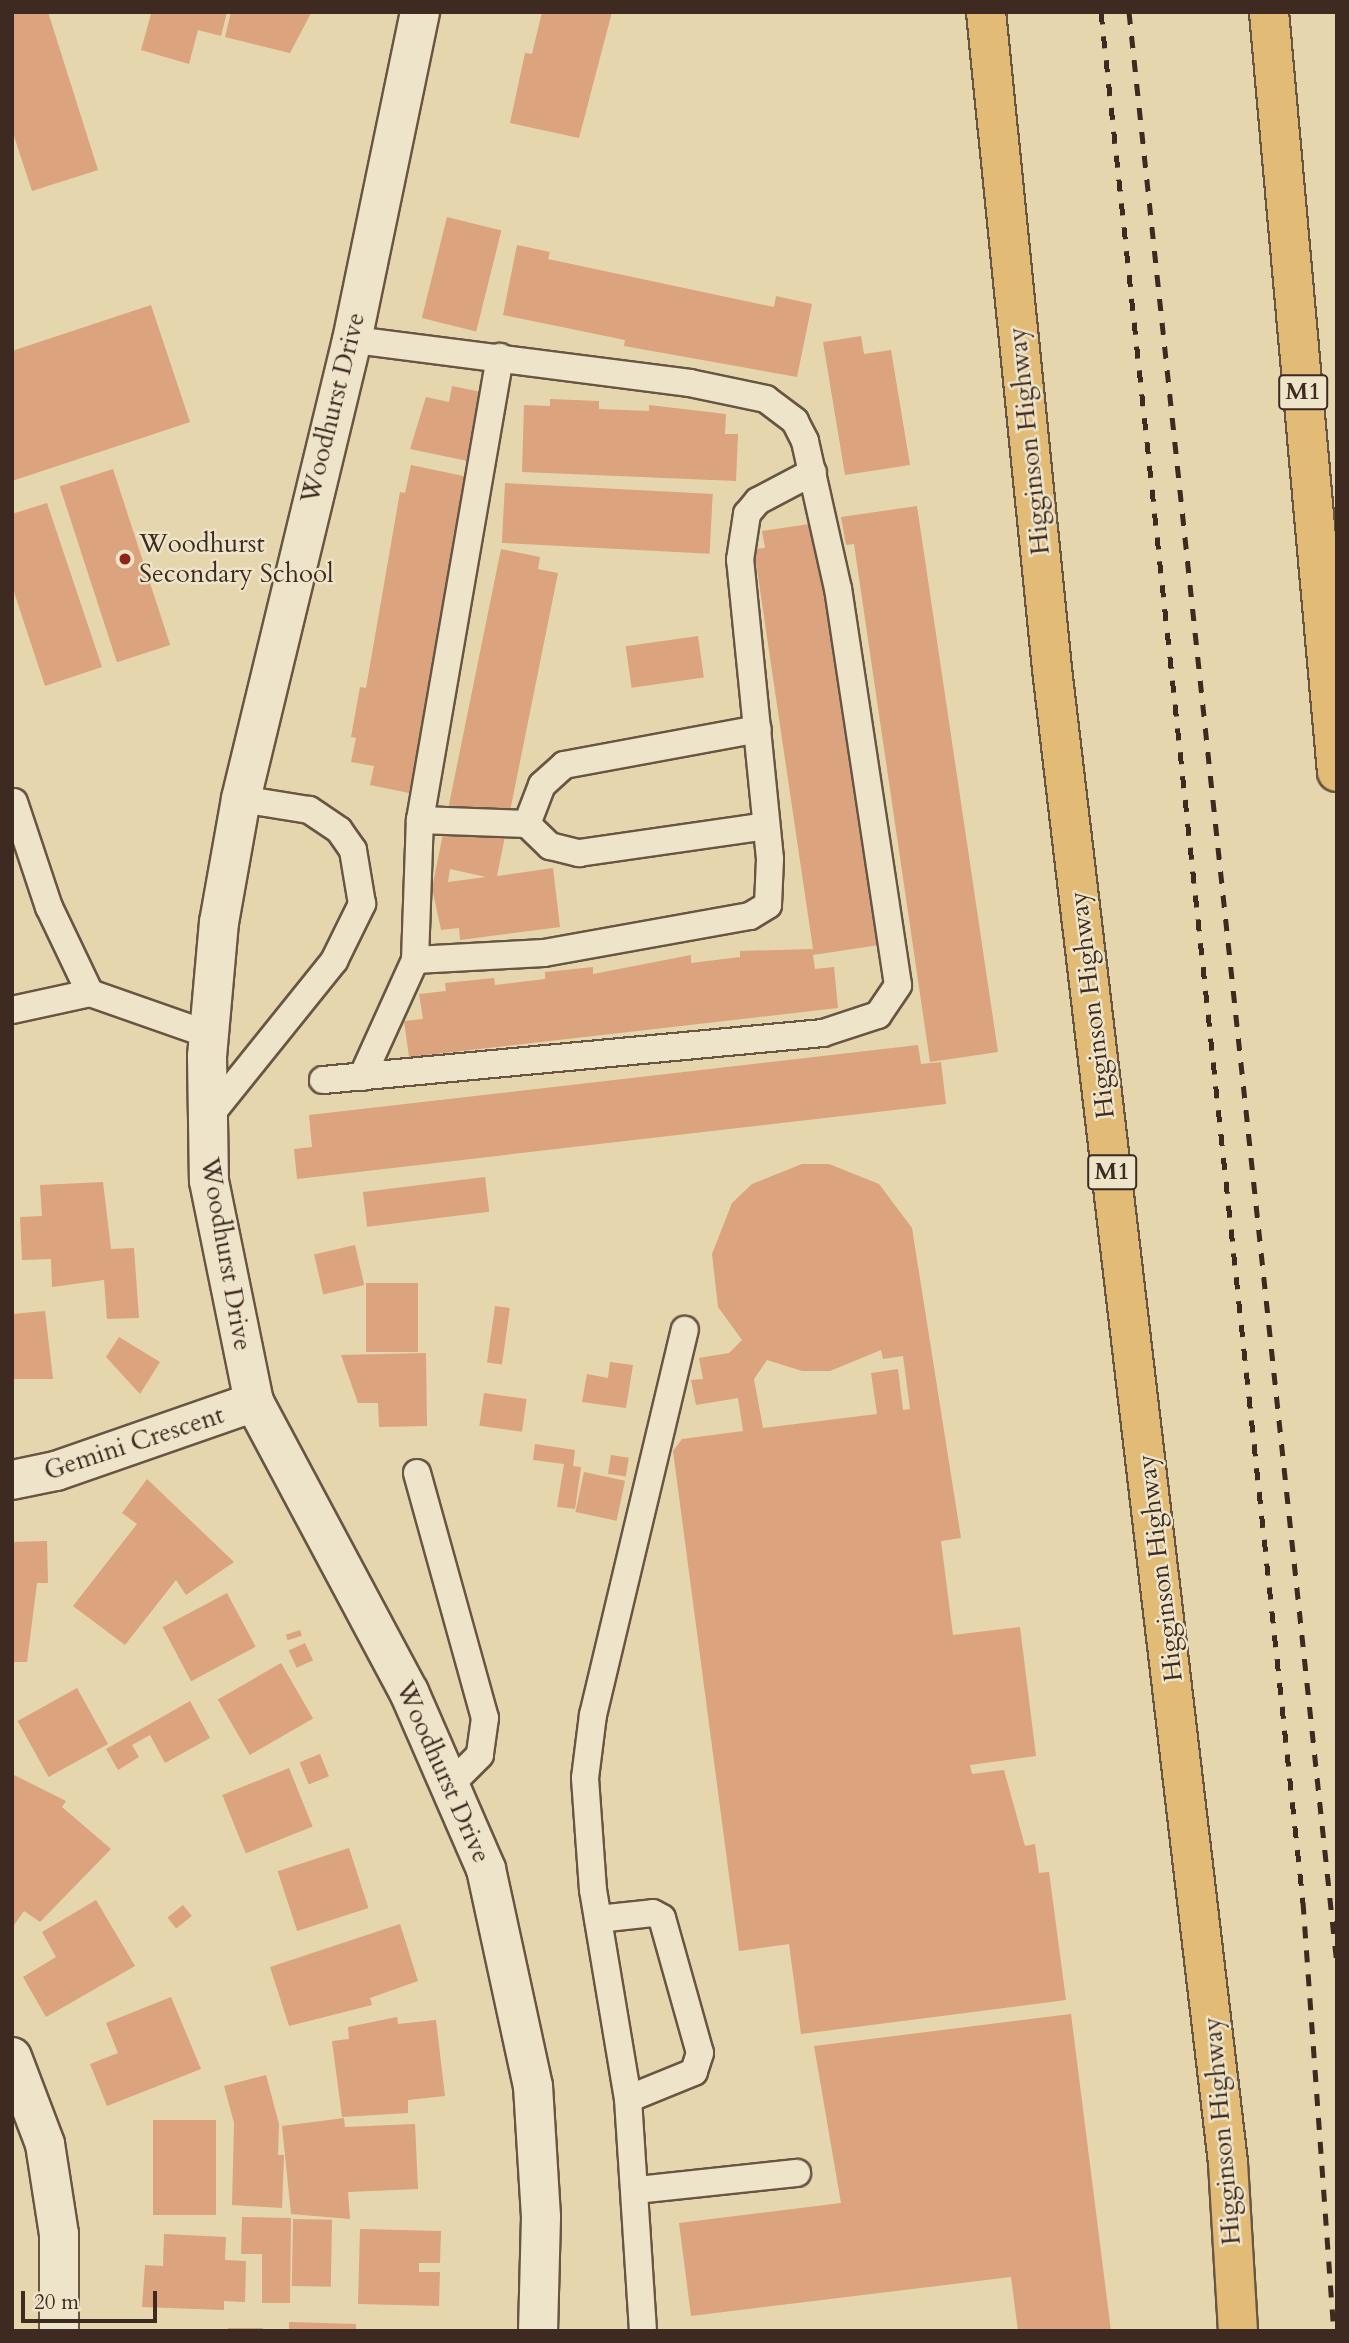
<!DOCTYPE html>
<style>
body{margin:0}
#map{position:relative;width:1349px;height:2343px;overflow:hidden;background:#e5d6ae;font-family:Cardo,serif}
div>[style]{position:absolute}
[style*='--x']{left:calc(var(--x)*1px);top:calc(var(--y)*1px);width:calc(var(--w)*1px);rotate:calc(var(--a)*1deg)}
.building>*{inset:0;background:#dba37e;transform-origin:0 0}
.roads{filter:drop-shadow(2px 0 #685544) drop-shadow(-2px 0 #685544) drop-shadow(0 2px #685544) drop-shadow(0 -2px #685544)}
.service>*{height:26px;margin:-13px;padding:0 13px;transform-origin:13px;border-radius:13px;background:#eee4ca}
.minor>*{height:38px;margin:-19px;padding:0 19px;transform-origin:19px;border-radius:19px;background:#eee4ca}
.trunk>*{height:38px;margin:-19px;padding:0 19px;transform-origin:19px;border-radius:19px;background:#e2bb77}
.rail>*{height:5px;margin-top:-2.5px;transform-origin:0;background:repeating-linear-gradient(90deg,#3e2a20 0 12px,transparent 0 24px)}
.dots>*{width:19px;height:19px;translate:-50% -50%;box-sizing:border-box;border:4px solid #eee4ca;border-radius:50%}
span{translate:-50% -50%;white-space:nowrap;text-align:center;line-height:1.15;-webkit-text-stroke:5px #eee4ca;paint-order:stroke}
.shield-label span{padding:2px 5px;background:#eee4ca;border:2px solid;border-radius:5px;-webkit-text-stroke-width:0}
.shield-label{font-size:24px;color:#3e2a20;font-weight:700}
.street-label{font-size:26px;color:#3e2a20}
.poi-label{font-size:26px;color:#3e2a20}
.left{translate:0 -50%;text-align:left}
.frame{position:absolute;inset:0;border:14px solid #3e2a20;pointer-events:none}
.scale{position:absolute;left:21px;top:2291px;width:136px;height:32px;box-sizing:border-box;border:4px solid #3e2a20;border-top:0;padding-left:9px;font-size:21px;line-height:24px;white-space:nowrap;color:#3e2a20;-webkit-text-stroke:5px #eee4ca;paint-order:stroke}
</style>
<div id="map">
<div class="building">
<i style="clip-path:polygon(12px 12px,48px 12px,98px 170px,32px 191px,12px 130px)"></i>
<i style="clip-path:polygon(227px 12px,221px 36px,198px 30px,189px 64px,141px 50px,151px 14px)"></i>
<i style="clip-path:polygon(231px 12px,308px 12px,311px 13px,290px 53px,225px 37px)"></i>
<i style="clip-path:polygon(542px 12px,612px 12px,579px 138px,510px 123px,525px 53px,532px 54px)"></i>
<i style="left:447px;top:217px;width:56px;height:104px;rotate:14deg"></i>
<i style="clip-path:polygon(517px 245px,550px 252px,548px 259px,774px 307px,776px 296px,812px 304px,797px 377px,624px 346px,625px 340px,503px 315px)"></i>
<i style="clip-path:polygon(151px 305px,190px 422px,12px 481px,12px 351px)"></i>
<i style="clip-path:polygon(861px 336px,864px 354px,891px 350px,910px 465px,845px 475px,823px 342px)"></i>
<i style="clip-path:polygon(452px 386px,491px 394px,477px 463px,410px 449px,426px 397px,449px 402px)"></i>
<i style="clip-path:polygon(550px 399px,599px 401px,599px 409px,649px 411px,649px 405px,726px 414px,725px 434px,738px 434px,736px 481px,522px 472px,524px 405px,550px 406px)"></i>
<i style="clip-path:polygon(411px 465px,473px 478px,409px 793px,370px 785px,374px 766px,351px 762px,356px 738px,351px 737px,360px 687px,366px 688px,400px 492px,405px 493px)"></i>
<i style="left:113px;top:469px;width:185px;height:56px;rotate:72deg"></i>
<i style="left:505px;top:483px;width:208px;height:60px;rotate:3deg"></i>
<i style="clip-path:polygon(47px 503px,102px 667px,45px 686px,12px 586px,12px 514px)"></i>
<i style="clip-path:polygon(917px 506px,998px 1052px,930px 1062px,854px 544px,846px 545px,841px 517px)"></i>
<i style="clip-path:polygon(816px 523px,879px 945px,813px 955px,815px 969px,834px 967px,838px 1008px,409px 1057px,404px 1021px,423px 1019px,419px 994px,446px 991px,445px 983px,494px 978px,495px 985px,545px 979px,545px 972px,593px 967px,593px 974px,691px 955px,691px 963px,740px 957px,740px 951px,813px 949px,754px 549px,765px 548px,762px 531px)"></i>
<i style="clip-path:polygon(evenodd,501px 549px,540px 557px,538px 569px,558px 573px,497px 876px,553px 868px,560px 927px,460px 940px,459px 928px,441px 930px,432px 888px,501px 549px,450px 869px,486px 877px,448px 882px,450px 869px)"></i>
<i style="left:698px;top:636px;width:42px;height:73px;rotate:82deg"></i>
<i style="clip-path:polygon(918px 1045px,921px 1064px,941px 1062px,946px 1104px,297px 1179px,294px 1149px,312px 1147px,309px 1115px)"></i>
<i style="clip-path:polygon(evenodd,802px 1164px,829px 1164px,879px 1184px,912px 1228px,961px 1538px,941px 1541px,953px 1635px,1020px 1627px,1036px 1756px,970px 1765px,972px 1774px,1004px 1770px,1025px 1846px,1035px 1844px,1039px 1873px,1049px 1872px,1066px 2000px,801px 2034px,789px 1944px,739px 1951px,673px 1451px,682px 1439px,743px 1431px,738px 1398px,696px 1405px,691px 1380px,703px 1379px,699px 1358px,729px 1353px,742px 1340px,718px 1307px,712px 1254px,732px 1203px,752px 1184px,802px 1164px,881px 1350px,883px 1359px,903px 1356px,910px 1409px,903px 1410px,898px 1369px,871px 1373px,877px 1414px,763px 1428px,754px 1379px,767px 1360px,802px 1371px,830px 1371px,881px 1350px)"></i>
<i style="left:485px;top:1177px;width:35px;height:123px;rotate:83deg"></i>
<i style="clip-path:polygon(103px 1182px,111px 1249px,134px 1248px,139px 1318px,107px 1319px,104px 1280px,52px 1287px,51px 1259px,22px 1260px,20px 1217px,42px 1216px,40px 1185px)"></i>
<i style="left:355px;top:1245px;width:41px;height:42px;rotate:77deg"></i>
<i style="left:366px;top:1283px;width:52px;height:69px"></i>
<i style="left:495px;top:1306px;width:15px;height:57px;rotate:8deg"></i>
<i style="clip-path:polygon(45px 1311px,53px 1379px,12px 1379px,12px 1314px)"></i>
<i style="clip-path:polygon(119px 1337px,160px 1362px,140px 1394px,106px 1357px)"></i>
<i style="clip-path:polygon(426px 1353px,427px 1426px,379px 1427px,378px 1403px,358px 1403px,341px 1355px)"></i>
<i style="clip-path:polygon(610px 1362px,633px 1365px,626px 1408px,582px 1402px,587px 1374px,608px 1378px)"></i>
<i style="left:484px;top:1393px;width:43px;height:33px;rotate:8deg"></i>
<i style="clip-path:polygon(535px 1444px,575px 1450px,573px 1466px,581px 1467px,575px 1509px,557px 1507px,564px 1464px,533px 1460px)"></i>
<i style="left:611px;top:1455px;width:18px;height:19px;rotate:9deg"></i>
<i style="left:584px;top:1472px;width:42px;height:41px;rotate:12deg"></i>
<i style="clip-path:polygon(147px 1479px,234px 1562px,186px 1595px,176px 1580px,125px 1645px,73px 1606px,137px 1524px,122px 1513px)"></i>
<i style="clip-path:polygon(47px 1541px,48px 1583px,37px 1583px,27px 1662px,12px 1662px,12px 1542px)"></i>
<i style="left:227px;top:1593px;width:61px;height:73px;rotate:62deg"></i>
<i style="left:300px;top:1630px;width:6px;height:15px;rotate:72deg"></i>
<i style="left:305px;top:1643px;width:19px;height:18px;rotate:65deg"></i>
<i style="left:281px;top:1663px;width:64px;height:73px;rotate:60deg"></i>
<i style="left:77px;top:1688px;width:64px;height:68px;rotate:61deg"></i>
<i style="clip-path:polygon(190px 1701px,210px 1738px,165px 1763px,150px 1735px,132px 1745px,139px 1757px,118px 1770px,106px 1749px)"></i>
<i style="left:320px;top:1754px;width:24px;height:22px;rotate:68deg"></i>
<i style="left:289px;top:1768px;width:63px;height:72px;rotate:68deg"></i>
<i style="clip-path:polygon(12px 1774px,66px 1801px,62px 1807px,111px 1849px,40px 1922px,24px 1911px,12px 1928px)"></i>
<i style="left:349px;top:1848px;width:63px;height:75px;rotate:72deg"></i>
<i style="clip-path:polygon(96px 1900px,135px 1966px,46px 2017px,23px 1977px,56px 1957px,42px 1932px)"></i>
<i style="left:183px;top:1905px;width:14px;height:20px;rotate:51deg"></i>
<i style="clip-path:polygon(400px 1924px,418px 1981px,370px 1998px,372px 2005px,289px 2026px,270px 1967px)"></i>
<i style="clip-path:polygon(171px 1997px,201px 2069px,107px 2106px,90px 2064px,118px 2053px,106px 2023px)"></i>
<i style="clip-path:polygon(1071px 2014px,1111px 2331px,1018px 2331px,1011px 2277px,691px 2316px,679px 2223px,841px 2203px,814px 2046px)"></i>
<i style="clip-path:polygon(397px 2017px,398px 2024px,436px 2020px,445px 2096px,408px 2100px,408px 2113px,342px 2117px,332px 2041px,349px 2039px,348px 2027px)"></i>
<i style="clip-path:polygon(266px 2075px,279px 2124px,278px 2155px,284px 2155px,282px 2208px,232px 2205px,234px 2123px,224px 2086px)"></i>
<i style="clip-path:polygon(344px 2118px,345px 2127px,415px 2124px,418px 2189px,348px 2192px,350px 2219px,291px 2214px,282px 2126px)"></i>
<i style="left:153px;top:2120px;width:63px;height:95px"></i>
<i style="clip-path:polygon(242px 2217px,291px 2218px,290px 2303px,262px 2303px,262px 2254px,241px 2254px)"></i>
<i style="left:293px;top:2219px;width:39px;height:67px;rotate:1deg"></i>
<i style="clip-path:polygon(360px 2229px,441px 2231px,440px 2263px,419px 2263px,419px 2272px,440px 2272px,439px 2306px,358px 2304px)"></i>
<i style="clip-path:polygon(164px 2234px,226px 2237px,225px 2260px,246px 2261px,245px 2302px,224px 2301px,224px 2310px,142px 2307px,145px 2265px,163px 2266px)"></i>
<i style="clip-path:polygon(289px 2322px,356px 2324px,356px 2331px,289px 2331px)"></i>
<i style="left:228px;top:2328px;width:35px;height:3px"></i>
</div>
<div class="roads">
<div class="service">
<i style="--x:14;--y:802;--w:111;--a:71.6"></i>
<i style="--x:49;--y:907;--w:95;--a:64.5"></i>
<i style="--x:90;--y:993;--w:127;--a:19.3"></i>
<i style="--x:420;--y:820;--w:107;--a:2.1"></i>
<i style="--x:527;--y:824;--w:42;--a:-69"></i>
<i style="--x:542;--y:785;--w:30;--a:-42"></i>
<i style="--x:564;--y:765;--w:197;--a:-10.5"></i>
<i style="--x:527;--y:824;--w:32;--a:44"></i>
<i style="--x:550;--y:846;--w:30;--a:14"></i>
<i style="--x:579;--y:853;--w:189;--a:-8.2"></i>
<i style="--x:415;--y:960;--w:129;--a:-3.1"></i>
<i style="--x:544;--y:953;--w:209;--a:-10.2"></i>
<i style="--x:750;--y:916;--w:21;--a:-31"></i>
<i style="--x:768;--y:905;--w:46;--a:-87.5"></i>
<i style="--x:770;--y:859;--w:301;--a:-95.7"></i>
<i style="--x:740;--y:560;--w:47;--a:-81.3"></i>
<i style="--x:747;--y:514;--w:17;--a:-50"></i>
<i style="--x:758;--y:501;--w:62;--a:-27.8"></i>
<i style="--x:12;--y:1010;--w:80;--a:-12.3"></i>
<i style="--x:362;--y:1077;--w:128;--a:-65.6"></i>
<i style="--x:415;--y:960;--w:140;--a:-88"></i>
<i style="--x:420;--y:820;--w:470;--a:-80.2"></i>
<i style="--x:323;--y:1080;--w:502;--a:-5.37"></i>
<i style="--x:823;--y:1033;--w:58;--a:-18.1"></i>
<i style="--x:878;--y:1015;--w:36;--a:-56"></i>
<i style="--x:898;--y:985;--w:401;--a:-98.6"></i>
<i style="--x:838;--y:589;--w:152;--a:-102.6"></i>
<i style="--x:805;--y:441;--w:22;--a:-117"></i>
<i style="--x:795;--y:421;--w:36;--a:-143"></i>
<i style="--x:766;--y:399;--w:78;--a:-168.1"></i>
<i style="--x:690;--y:383;--w:341;--a:-172.7"></i>
<i style="--x:207;--y:1119;--w:203;--a:-51.2"></i>
<i style="--x:334;--y:961;--w:64;--a:-63.8"></i>
<i style="--x:362;--y:904;--w:55;--a:-99.5"></i>
<i style="--x:353;--y:850;--w:24;--a:-125"></i>
<i style="--x:339;--y:830;--w:36;--a:-146"></i>
<i style="--x:309;--y:810;--w:69;--a:-170.8"></i>
<i style="--x:417;--y:1473;--w:254;--a:74.5"></i>
<i style="--x:485;--y:1718;--w:37;--a:98"></i>
<i style="--x:480;--y:1755;--w:40;--a:135"></i>
<i style="--x:598;--y:1919;--w:55;--a:-6.2"></i>
<i style="--x:653;--y:1913;--w:10;--a:29"></i>
<i style="--x:662;--y:1918;--w:140;--a:74.3"></i>
<i style="--x:700;--y:2053;--w:20;--a:108"></i>
<i style="--x:694;--y:2072;--w:71;--a:157.8"></i>
<i style="--x:637;--y:2190;--w:161;--a:-6.1"></i>
<i style="--x:643;--y:2331;--w:232;--a:-93.7"></i>
<i style="--x:628;--y:2099;--w:212;--a:-99.5"></i>
<i style="--x:593;--y:1890;--w:112;--a:-94.1"></i>
<i style="--x:585;--y:1778;--w:64;--a:-82.8"></i>
<i style="--x:593;--y:1715;--w:396;--a:-76.6"></i>
</div>
<div class="minor">
<i style="--x:420;--y:12;--w:335;--a:101.7"></i>
<i style="--x:352;--y:340;--w:472;--a:103.6"></i>
<i style="--x:241;--y:799;--w:125;--a:100.1"></i>
<i style="--x:219;--y:922;--w:135;--a:95.1"></i>
<i style="--x:207;--y:1056;--w:125;--a:89.1"></i>
<i style="--x:209;--y:1181;--w:226;--a:78.5"></i>
<i style="--x:254;--y:1402;--w:329;--a:61.9"></i>
<i style="--x:409;--y:1692;--w:193;--a:66.5"></i>
<i style="--x:486;--y:1869;--w:222;--a:77.8"></i>
<i style="--x:533;--y:2086;--w:131;--a:86.5"></i>
<i style="--x:541;--y:2217;--w:114;--a:91.5"></i>
<i style="--x:12;--y:1480;--w:45;--a:-11.6"></i>
<i style="--x:56;--y:1471;--w:210;--a:-19.2"></i>
<i style="--x:12;--y:2057;--w:93;--a:69.2"></i>
<i style="--x:45;--y:2144;--w:91;--a:81.2"></i>
<i style="--x:59;--y:2234;--w:97;--a:90"></i>
</div>
<div class="trunk">
<i style="--x:986;--y:12;--w:660;--a:84.26"></i>
<i style="--x:1052;--y:669;--w:1504;--a:83.28"></i>
<i style="--x:1228;--y:2163;--w:168;--a:86.6"></i>
<i style="--x:1269;--y:12;--w:763;--a:84.89"></i>
</div>
</div>
<div class="rail">
<i style="--x:1101;--y:12;--w:1901;--a:83.9"></i>
<i style="--x:1303;--y:1902;--w:430;--a:85.9"></i>
<i style="--x:1129;--y:12;--w:1964;--a:83.92"></i>
</div>
<div class="dots">
<i style="left:125px;top:559px;background:#8f2418"></i>
</div>
<div class="shield-label">
<span style="left:1303px;top:392px">M1</span>
<span style="left:1112px;top:1172px">M1</span>
</div>
<div class="street-label">
<span style="left:333px;top:408px;rotate:-76deg">Woodhurst Drive</span>
<span style="left:1029px;top:441px;rotate:-96deg">Higginson Highway</span>
<span style="left:1092px;top:1005px;rotate:-97deg">Higginson Highway</span>
<span style="left:226px;top:1254px;rotate:80deg">Woodhurst Drive</span>
<span style="left:134px;top:1443px;rotate:-18deg">Gemini Crescent</span>
<span style="left:1160px;top:1568px;rotate:-97deg">Higginson Highway</span>
<span style="left:443px;top:1772px;rotate:66deg">Woodhurst Drive</span>
<span style="left:1222px;top:2131px;rotate:-95deg">Higginson Highway</span>
</div>
<div class="poi-label">
<span class="left" style="left:139px;top:559px">Woodhurst<br>Secondary School</span>
</div>
<div class="frame"></div>
<div class="scale">20 m</div>
</div>
